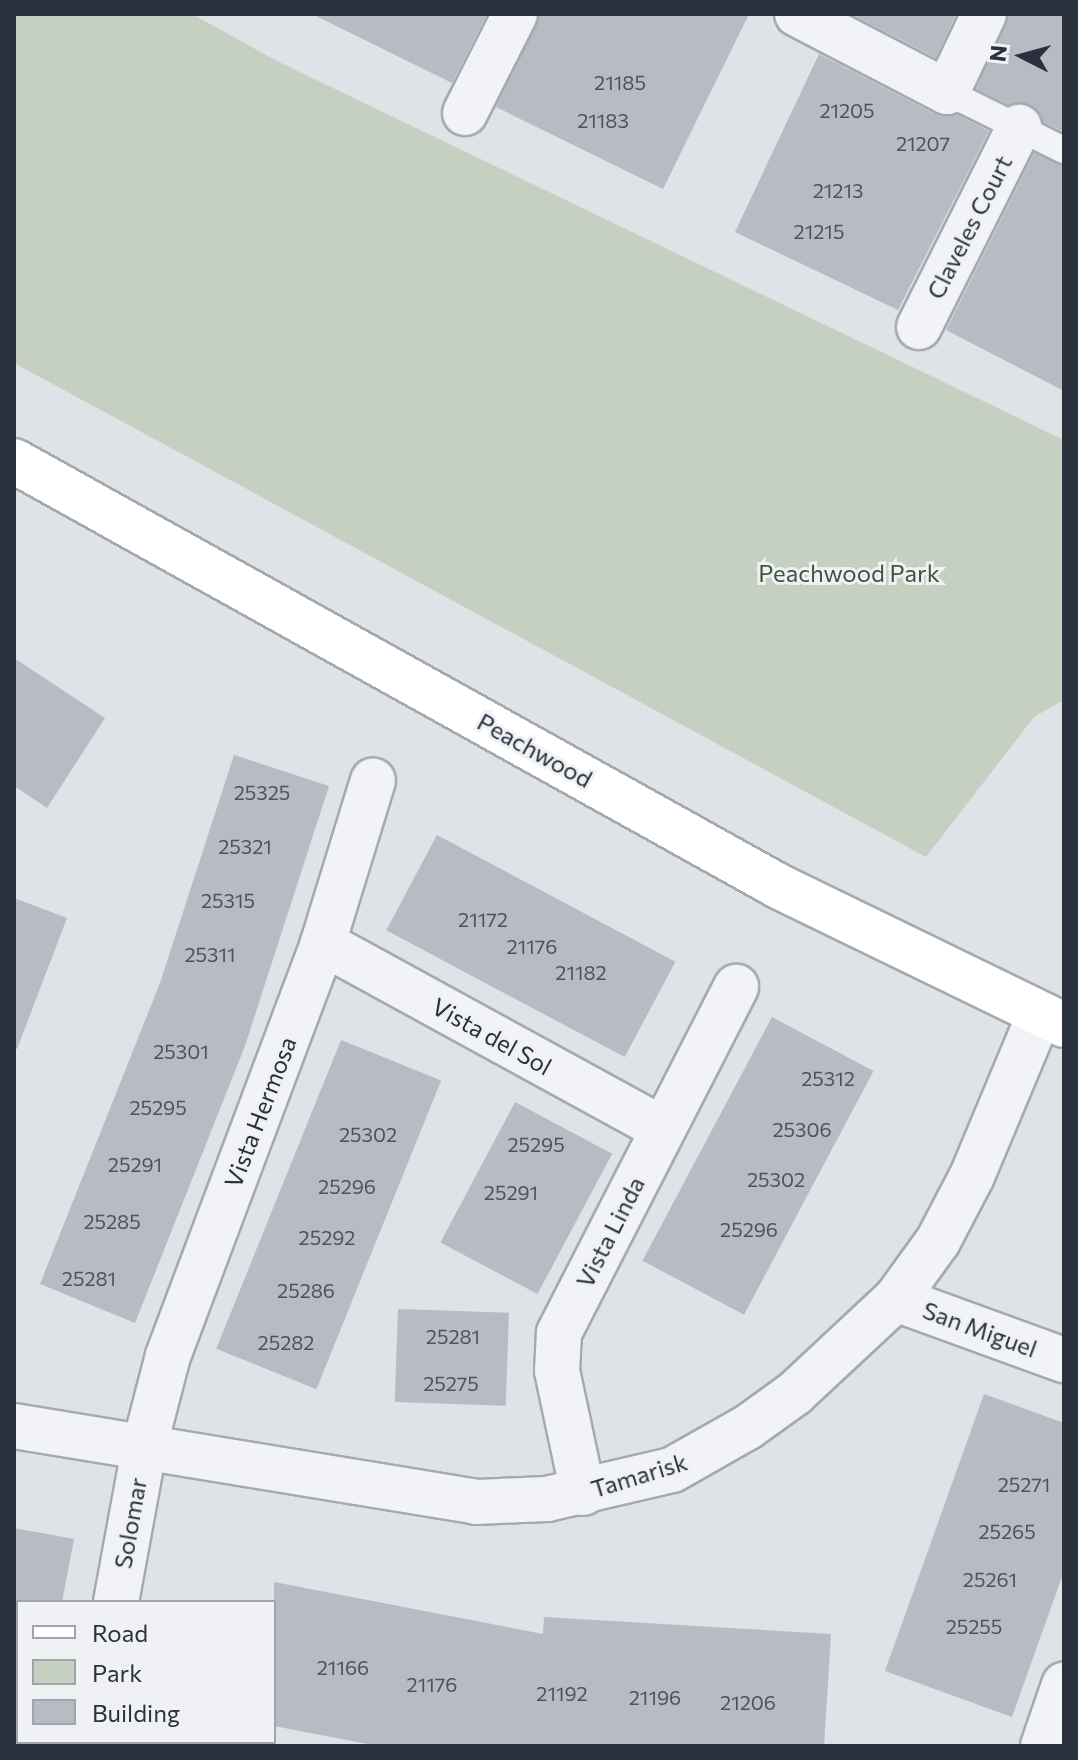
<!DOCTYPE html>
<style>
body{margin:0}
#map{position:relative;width:1078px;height:1760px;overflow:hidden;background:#dfe2e7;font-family:Commissioner,sans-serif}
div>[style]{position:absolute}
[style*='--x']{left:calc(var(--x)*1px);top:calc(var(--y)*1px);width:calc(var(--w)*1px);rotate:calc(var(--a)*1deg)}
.green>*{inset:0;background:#c5d0c1}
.building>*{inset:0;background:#b7bbc3;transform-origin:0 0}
.roads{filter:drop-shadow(2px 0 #a5a9b0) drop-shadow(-2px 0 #a5a9b0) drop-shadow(0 2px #a5a9b0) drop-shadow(0 -2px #a5a9b0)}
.lane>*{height:26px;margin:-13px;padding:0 13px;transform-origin:13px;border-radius:13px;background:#f2f3f6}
.street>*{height:44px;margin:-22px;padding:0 22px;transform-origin:22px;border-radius:22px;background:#f2f3f6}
.secondary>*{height:44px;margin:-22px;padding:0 22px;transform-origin:22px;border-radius:22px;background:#fff}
span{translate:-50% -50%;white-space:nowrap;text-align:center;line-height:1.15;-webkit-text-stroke:6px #eff1f5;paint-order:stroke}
.number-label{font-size:20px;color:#4d535e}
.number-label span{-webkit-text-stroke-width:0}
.street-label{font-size:24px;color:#2a303c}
.park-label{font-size:24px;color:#3d5639}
.frame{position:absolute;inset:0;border:16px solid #2a303c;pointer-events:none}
.legend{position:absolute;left:16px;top:1600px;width:260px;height:144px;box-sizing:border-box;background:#eff1f5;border:2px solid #a0a4ab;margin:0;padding:10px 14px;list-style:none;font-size:24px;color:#2a303c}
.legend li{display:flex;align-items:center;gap:16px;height:40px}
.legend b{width:40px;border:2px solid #a0a4ab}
.north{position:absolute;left:982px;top:16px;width:80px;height:80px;-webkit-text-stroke:6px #eff1f5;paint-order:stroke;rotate:276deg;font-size:22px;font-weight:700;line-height:32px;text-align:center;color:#2a303c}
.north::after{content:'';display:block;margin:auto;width:28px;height:36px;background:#2a303c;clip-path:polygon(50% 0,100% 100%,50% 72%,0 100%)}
</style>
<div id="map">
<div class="green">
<i style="clip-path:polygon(14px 14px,192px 14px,277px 61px,1064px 440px,1064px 700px,1034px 717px,926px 857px,14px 363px)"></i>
</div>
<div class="building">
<i style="clip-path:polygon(312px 14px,487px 14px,452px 83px)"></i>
<i style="clip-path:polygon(540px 14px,749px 14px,663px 189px,496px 107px)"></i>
<i style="clip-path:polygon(851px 14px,956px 14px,936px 58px)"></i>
<i style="clip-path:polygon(1009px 14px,1064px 14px,1064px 132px,1043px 122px,1029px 104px,1009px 105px,976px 89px)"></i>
<i style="clip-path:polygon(819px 54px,935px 114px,956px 114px,989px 131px,898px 310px,735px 232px)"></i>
<i style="clip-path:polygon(1034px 153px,1064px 166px,1064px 391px,946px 330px)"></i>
<i style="clip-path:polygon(14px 658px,105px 718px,47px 808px,14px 786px)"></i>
<i style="clip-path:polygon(234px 755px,329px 786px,245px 1046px,135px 1323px,40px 1284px,160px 983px)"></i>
<i style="left:437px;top:835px;width:270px;height:108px;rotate:28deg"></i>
<i style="clip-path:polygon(14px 898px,67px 918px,17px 1049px,14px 1048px)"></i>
<i style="left:772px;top:1017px;width:115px;height:276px;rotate:28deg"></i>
<i style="left:341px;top:1040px;width:108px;height:333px;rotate:22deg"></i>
<i style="left:515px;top:1102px;width:110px;height:159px;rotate:28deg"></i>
<i style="left:398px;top:1309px;width:111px;height:93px;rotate:2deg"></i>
<i style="clip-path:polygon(984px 1394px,1064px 1423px,1064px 1571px,1012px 1717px,885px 1671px)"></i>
<i style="clip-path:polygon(14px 1528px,74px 1539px,62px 1602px,14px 1602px)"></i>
<i style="clip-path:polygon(274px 1582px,543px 1634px,544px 1617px,831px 1634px,824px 1746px,378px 1746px,274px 1726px)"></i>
</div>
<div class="roads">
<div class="lane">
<i style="--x:947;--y:92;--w:131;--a:26.4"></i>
</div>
<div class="street">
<i style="--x:797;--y:14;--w:169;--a:27.5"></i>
<i style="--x:947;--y:92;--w:86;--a:-64.6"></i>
<i style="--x:465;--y:113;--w:111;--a:-63.2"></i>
<i style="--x:919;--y:327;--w:224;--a:-63.4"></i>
<i style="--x:323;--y:943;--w:385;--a:28.7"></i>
<i style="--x:896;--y:1299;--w:179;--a:20"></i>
<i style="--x:14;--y:1426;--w:468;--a:9.3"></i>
<i style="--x:476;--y:1502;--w:71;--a:-2.4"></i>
<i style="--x:547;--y:1499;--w:128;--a:-13.1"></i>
<i style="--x:672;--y:1470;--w:87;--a:-29.5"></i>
<i style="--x:748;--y:1427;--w:57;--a:-35.7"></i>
<i style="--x:794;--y:1394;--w:139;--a:-43"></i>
<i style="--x:896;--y:1299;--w:72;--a:-54.1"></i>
<i style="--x:938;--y:1241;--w:73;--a:-62.4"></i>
<i style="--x:972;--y:1176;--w:173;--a:-67.3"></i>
<i style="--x:583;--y:1493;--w:125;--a:-102"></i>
<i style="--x:557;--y:1371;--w:38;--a:-87"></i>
<i style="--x:559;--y:1333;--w:389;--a:-62.9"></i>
<i style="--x:116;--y:1602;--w:161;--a:-79.6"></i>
<i style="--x:145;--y:1444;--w:91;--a:-75.4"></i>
<i style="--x:168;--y:1356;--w:441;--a:-69.4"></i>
<i style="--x:323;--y:943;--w:170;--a:-72.9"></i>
<i style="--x:14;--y:1718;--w:4;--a:-27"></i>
<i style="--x:202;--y:1742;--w:20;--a:11"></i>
<i style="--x:1043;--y:1746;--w:65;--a:-71"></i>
</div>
<div class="secondary">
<i style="--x:14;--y:461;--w:876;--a:29.08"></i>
<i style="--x:780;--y:887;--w:316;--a:25.9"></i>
</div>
</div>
<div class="number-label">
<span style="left:620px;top:82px">21185</span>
<span style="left:847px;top:110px">21205</span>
<span style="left:603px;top:120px">21183</span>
<span style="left:923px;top:143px">21207</span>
<span style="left:838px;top:190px">21213</span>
<span style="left:819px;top:231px">21215</span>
<span style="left:262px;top:792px">25325</span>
<span style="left:245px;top:846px">25321</span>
<span style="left:228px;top:900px">25315</span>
<span style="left:483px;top:919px">21172</span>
<span style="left:532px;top:946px">21176</span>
<span style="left:210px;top:954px">25311</span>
<span style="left:581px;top:972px">21182</span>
<span style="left:181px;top:1051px">25301</span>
<span style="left:828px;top:1078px">25312</span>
<span style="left:158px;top:1107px">25295</span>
<span style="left:802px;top:1129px">25306</span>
<span style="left:368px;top:1134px">25302</span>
<span style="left:536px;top:1144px">25295</span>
<span style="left:135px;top:1164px">25291</span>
<span style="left:776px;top:1179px">25302</span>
<span style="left:347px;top:1186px">25296</span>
<span style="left:511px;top:1192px">25291</span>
<span style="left:112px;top:1221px">25285</span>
<span style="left:749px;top:1229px">25296</span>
<span style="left:327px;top:1237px">25292</span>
<span style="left:89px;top:1278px">25281</span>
<span style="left:306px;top:1290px">25286</span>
<span style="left:453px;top:1336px">25281</span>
<span style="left:286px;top:1342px">25282</span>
<span style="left:451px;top:1383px">25275</span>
<span style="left:1024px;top:1484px">25271</span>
<span style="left:1007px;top:1531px">25265</span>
<span style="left:990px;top:1579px">25261</span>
<span style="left:974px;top:1626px">25255</span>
<span style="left:343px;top:1667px">21166</span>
<span style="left:432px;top:1684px">21176</span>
<span style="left:562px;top:1693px">21192</span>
<span style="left:655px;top:1697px">21196</span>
<span style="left:748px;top:1702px">21206</span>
</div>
<div class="street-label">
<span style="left:969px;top:227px;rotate:-63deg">Claveles Court</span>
<span style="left:535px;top:750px;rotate:29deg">Peachwood</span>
<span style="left:492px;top:1036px;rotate:29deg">Vista del Sol</span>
<span style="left:260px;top:1112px;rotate:-69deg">Vista Hermosa</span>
<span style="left:610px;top:1232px;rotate:-63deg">Vista Linda</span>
<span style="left:980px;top:1329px;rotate:20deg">San Miguel</span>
<span style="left:639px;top:1475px;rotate:-17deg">Tamarisk</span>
<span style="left:130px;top:1523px;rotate:-80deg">Solomar</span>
</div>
<div class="park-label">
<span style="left:849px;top:573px">Peachwood Park</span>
</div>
<div class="frame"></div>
<ul class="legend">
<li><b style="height:10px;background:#fff"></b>Road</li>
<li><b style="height:22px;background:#c5d0c1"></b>Park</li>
<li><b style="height:22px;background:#b7bbc3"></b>Building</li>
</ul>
<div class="north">N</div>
</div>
